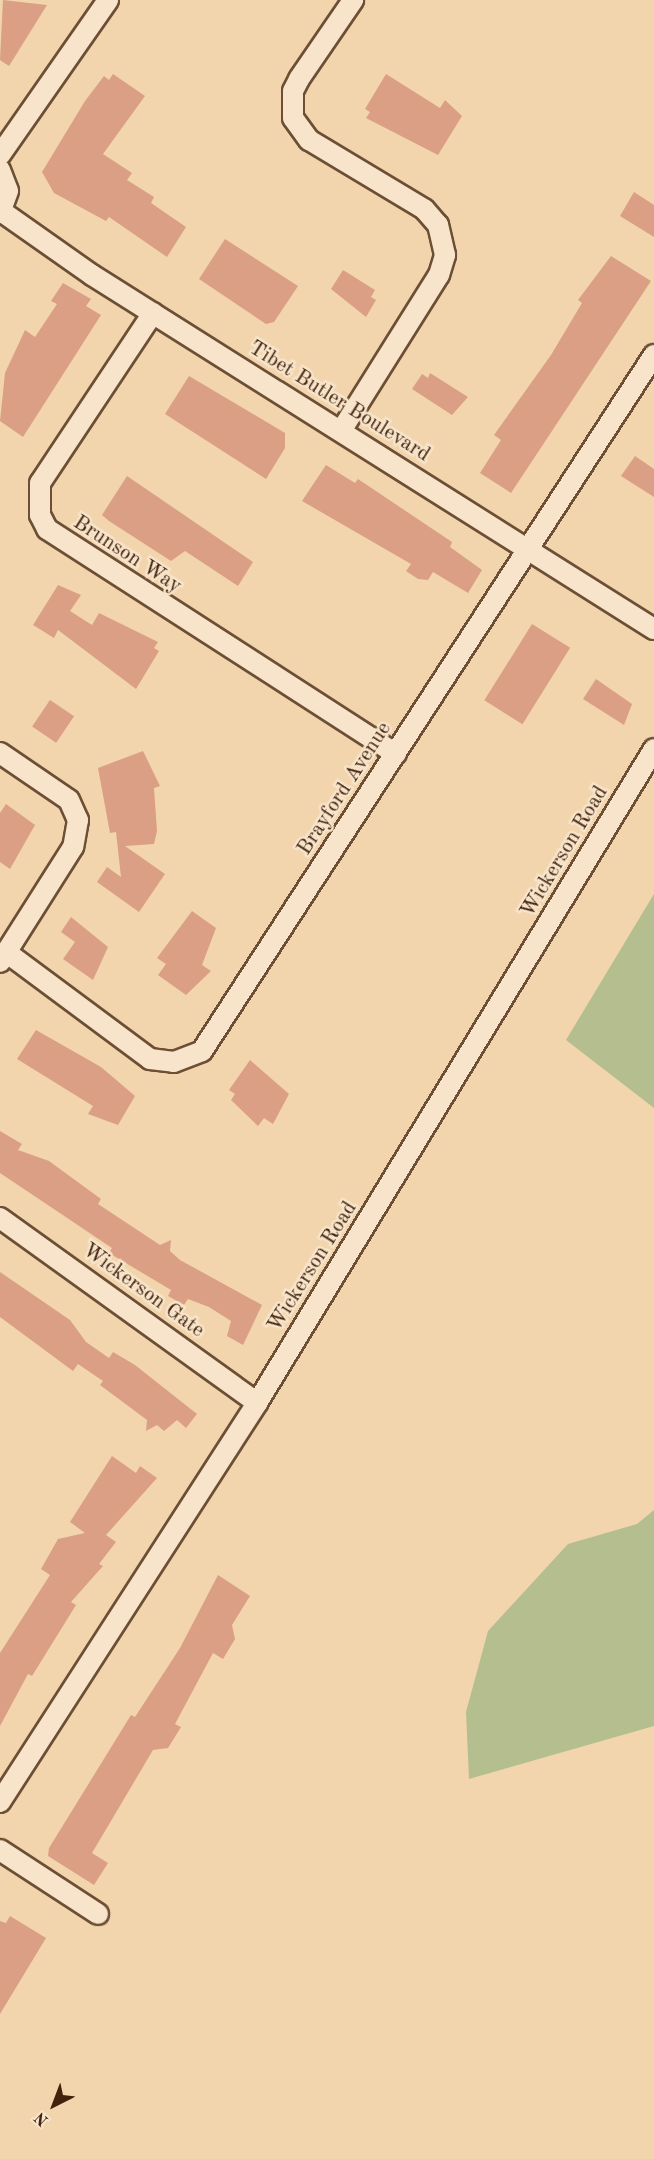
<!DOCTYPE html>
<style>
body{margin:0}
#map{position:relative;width:654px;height:2159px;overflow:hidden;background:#f2d5ad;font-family:"Old Standard TT",serif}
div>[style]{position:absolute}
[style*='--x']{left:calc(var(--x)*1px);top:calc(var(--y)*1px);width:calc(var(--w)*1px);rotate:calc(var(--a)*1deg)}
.green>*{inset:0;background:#b4be8f}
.building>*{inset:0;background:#da9f85;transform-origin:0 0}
.roads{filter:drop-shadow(2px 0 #6c4f35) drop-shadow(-2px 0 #6c4f35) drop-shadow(0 2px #6c4f35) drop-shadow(0 -2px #6c4f35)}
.street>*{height:20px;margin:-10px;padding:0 10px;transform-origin:10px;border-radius:10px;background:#f7e4ca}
span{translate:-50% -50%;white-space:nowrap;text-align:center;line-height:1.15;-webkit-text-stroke:5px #f7e4ca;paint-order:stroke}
.street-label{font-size:21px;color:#40220d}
.north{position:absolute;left:24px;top:2075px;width:60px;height:60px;-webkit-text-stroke:4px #f7e4ca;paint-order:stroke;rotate:222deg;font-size:16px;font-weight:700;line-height:24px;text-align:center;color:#40220d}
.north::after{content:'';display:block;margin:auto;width:21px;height:27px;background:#40220d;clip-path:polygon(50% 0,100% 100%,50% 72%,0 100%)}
</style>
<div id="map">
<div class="green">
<i style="clip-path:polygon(654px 894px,654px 1108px,566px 1040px)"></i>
<i style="clip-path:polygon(654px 1510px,654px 1726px,469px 1779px,466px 1712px,488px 1631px,568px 1544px,637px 1524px)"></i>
</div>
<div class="building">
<i style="clip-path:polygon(3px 0,47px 5px,9px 66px,0 60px)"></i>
<i style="clip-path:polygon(113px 74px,145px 96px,103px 154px,132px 173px,127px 180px,154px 197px,151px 203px,186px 227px,167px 257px,109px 217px,106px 221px,54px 193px,42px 172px,85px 101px,104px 76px,109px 80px)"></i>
<i style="clip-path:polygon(386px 74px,440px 108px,445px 100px,462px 116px,438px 155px,366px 118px,370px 112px,365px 109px)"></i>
<i style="clip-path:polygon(634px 192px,654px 205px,654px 237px,620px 216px)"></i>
<i style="clip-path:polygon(225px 239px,298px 286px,274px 322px,266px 324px,199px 279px)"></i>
<i style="clip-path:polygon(611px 256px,651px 281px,511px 493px,480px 473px,501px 440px,494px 435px,551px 355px,582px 303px,578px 300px)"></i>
<i style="clip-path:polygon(343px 270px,375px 290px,371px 297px,376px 300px,366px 317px,331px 289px)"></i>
<i style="clip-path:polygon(63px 283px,91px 299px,86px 306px,101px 315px,23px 437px,0 421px,5px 373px,25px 330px,35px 337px,57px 304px,51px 301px)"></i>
<i style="clip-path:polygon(430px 373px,468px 397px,452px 415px,412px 389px,422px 374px,428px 378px)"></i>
<i style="clip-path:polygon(189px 376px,285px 433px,285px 448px,266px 479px,165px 414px)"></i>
<i style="clip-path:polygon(635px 456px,654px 469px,654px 497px,621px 476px)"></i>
<i style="clip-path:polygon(326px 465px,355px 483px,358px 479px,452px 542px,450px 547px,482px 570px,468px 593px,433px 572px,428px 580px,418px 579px,406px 571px,411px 564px,302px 501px)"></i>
<i style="clip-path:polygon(127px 476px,253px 562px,238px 586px,185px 551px,171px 561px,109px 521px,102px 515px)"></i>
<i style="clip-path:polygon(58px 585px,81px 595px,70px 611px,92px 625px,99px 613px,158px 642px,154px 648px,159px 651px,136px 689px,58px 630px,54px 638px,33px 625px)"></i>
<i style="left:532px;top:624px;width:45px;height:90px;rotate:32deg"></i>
<i style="clip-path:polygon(596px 679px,632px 704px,624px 725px,583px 699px)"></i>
<i style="left:50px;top:700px;width:29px;height:32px;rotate:34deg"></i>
<i style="clip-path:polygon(143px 751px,160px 786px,154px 788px,157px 831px,154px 844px,125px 846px,165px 874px,139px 912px,97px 882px,107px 867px,121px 877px,116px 832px,110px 833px,98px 768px)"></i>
<i style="clip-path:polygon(6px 804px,35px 825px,10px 869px,0 862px,0 813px)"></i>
<i style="clip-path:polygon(192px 911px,216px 928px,202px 965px,211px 971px,186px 995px,158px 975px,166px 964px,157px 958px)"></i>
<i style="clip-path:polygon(71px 917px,108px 947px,93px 980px,63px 959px,75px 942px,61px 932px)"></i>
<i style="clip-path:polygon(36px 1030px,101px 1067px,135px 1096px,118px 1125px,88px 1114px,93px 1106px,17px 1059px)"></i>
<i style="clip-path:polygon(250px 1060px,289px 1094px,273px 1124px,264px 1118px,258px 1126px,231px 1100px,235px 1094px,229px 1090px)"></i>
<i style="clip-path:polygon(0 1131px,22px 1144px,18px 1150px,49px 1161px,101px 1199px,98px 1204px,160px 1245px,171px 1240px,170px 1251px,180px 1260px,262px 1305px,243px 1345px,227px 1336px,231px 1321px,209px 1307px,188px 1299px,184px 1305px,168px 1296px,171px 1290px,109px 1253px,112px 1248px,0 1173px)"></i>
<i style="clip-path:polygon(0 1272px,70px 1320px,86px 1342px,109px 1358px,113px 1352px,135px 1365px,197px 1414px,186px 1428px,177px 1420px,164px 1431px,157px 1425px,146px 1431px,147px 1420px,100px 1385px,103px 1381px,78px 1364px,73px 1371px,0 1317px)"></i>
<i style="clip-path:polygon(112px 1456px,136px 1473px,140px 1466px,157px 1478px,106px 1535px,116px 1542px,99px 1564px,103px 1566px,71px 1602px,76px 1605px,32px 1676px,28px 1674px,0 1726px,0 1653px,50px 1575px,41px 1569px,58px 1539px,85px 1533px,70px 1522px)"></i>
<i style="clip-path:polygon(218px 1575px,250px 1596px,232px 1625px,235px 1639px,223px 1659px,213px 1653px,175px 1724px,181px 1727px,168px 1748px,153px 1750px,92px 1853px,108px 1863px,94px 1885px,48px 1856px,49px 1848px,131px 1715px,135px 1717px,180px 1648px)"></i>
<i style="clip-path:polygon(10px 1916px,46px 1938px,0 2014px,0 1921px,6px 1923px)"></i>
</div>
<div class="roads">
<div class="street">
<i style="--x:0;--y:155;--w:189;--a:-55.1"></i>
<i style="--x:0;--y:170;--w:22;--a:69"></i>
<i style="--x:8;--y:191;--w:23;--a:110"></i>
<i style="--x:1;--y:211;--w:111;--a:35.1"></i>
<i style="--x:92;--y:275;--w:664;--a:32.21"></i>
<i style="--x:153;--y:313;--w:204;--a:123.6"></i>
<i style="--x:40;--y:483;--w:32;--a:90"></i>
<i style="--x:40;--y:515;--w:16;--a:63"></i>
<i style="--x:47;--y:529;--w:415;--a:32.8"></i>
<i style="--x:341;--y:431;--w:184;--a:-57.9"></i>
<i style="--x:439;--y:275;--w:21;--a:-73"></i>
<i style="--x:445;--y:255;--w:31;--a:-103"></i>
<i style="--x:438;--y:225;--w:21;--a:-131"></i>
<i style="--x:424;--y:209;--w:134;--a:-149"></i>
<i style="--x:309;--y:140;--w:27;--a:-126"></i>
<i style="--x:293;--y:118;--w:27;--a:-90"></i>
<i style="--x:293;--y:91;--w:13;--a:-63"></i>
<i style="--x:299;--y:79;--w:96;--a:-55.6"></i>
<i style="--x:0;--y:753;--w:83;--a:34.3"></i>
<i style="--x:69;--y:800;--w:22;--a:66"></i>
<i style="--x:78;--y:820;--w:27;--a:100"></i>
<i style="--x:73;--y:847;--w:136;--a:122.4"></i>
<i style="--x:6;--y:952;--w:179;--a:36.6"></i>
<i style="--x:150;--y:1059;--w:24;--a:7"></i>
<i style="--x:174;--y:1062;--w:30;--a:-21"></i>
<i style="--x:202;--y:1051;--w:830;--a:-57"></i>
<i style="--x:0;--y:1218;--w:317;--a:35.7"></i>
<i style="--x:0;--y:1802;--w:475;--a:-57.2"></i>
<i style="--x:257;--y:1403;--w:765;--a:-58.74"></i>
<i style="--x:0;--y:1850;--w:117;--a:33.1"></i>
</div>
</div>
<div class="street-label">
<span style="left:339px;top:402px;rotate:32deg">Tibet Butler Boulevard</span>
<span style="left:127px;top:555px;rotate:33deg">Brunson Way</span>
<span style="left:345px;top:789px;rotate:-57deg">Brayford Avenue</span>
<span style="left:565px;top:852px;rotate:-59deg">Wickerson Road</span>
<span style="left:313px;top:1267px;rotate:-58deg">Wickerson Road</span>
<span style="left:143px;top:1291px;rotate:36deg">Wickerson Gate</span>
</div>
<div class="north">N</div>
</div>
